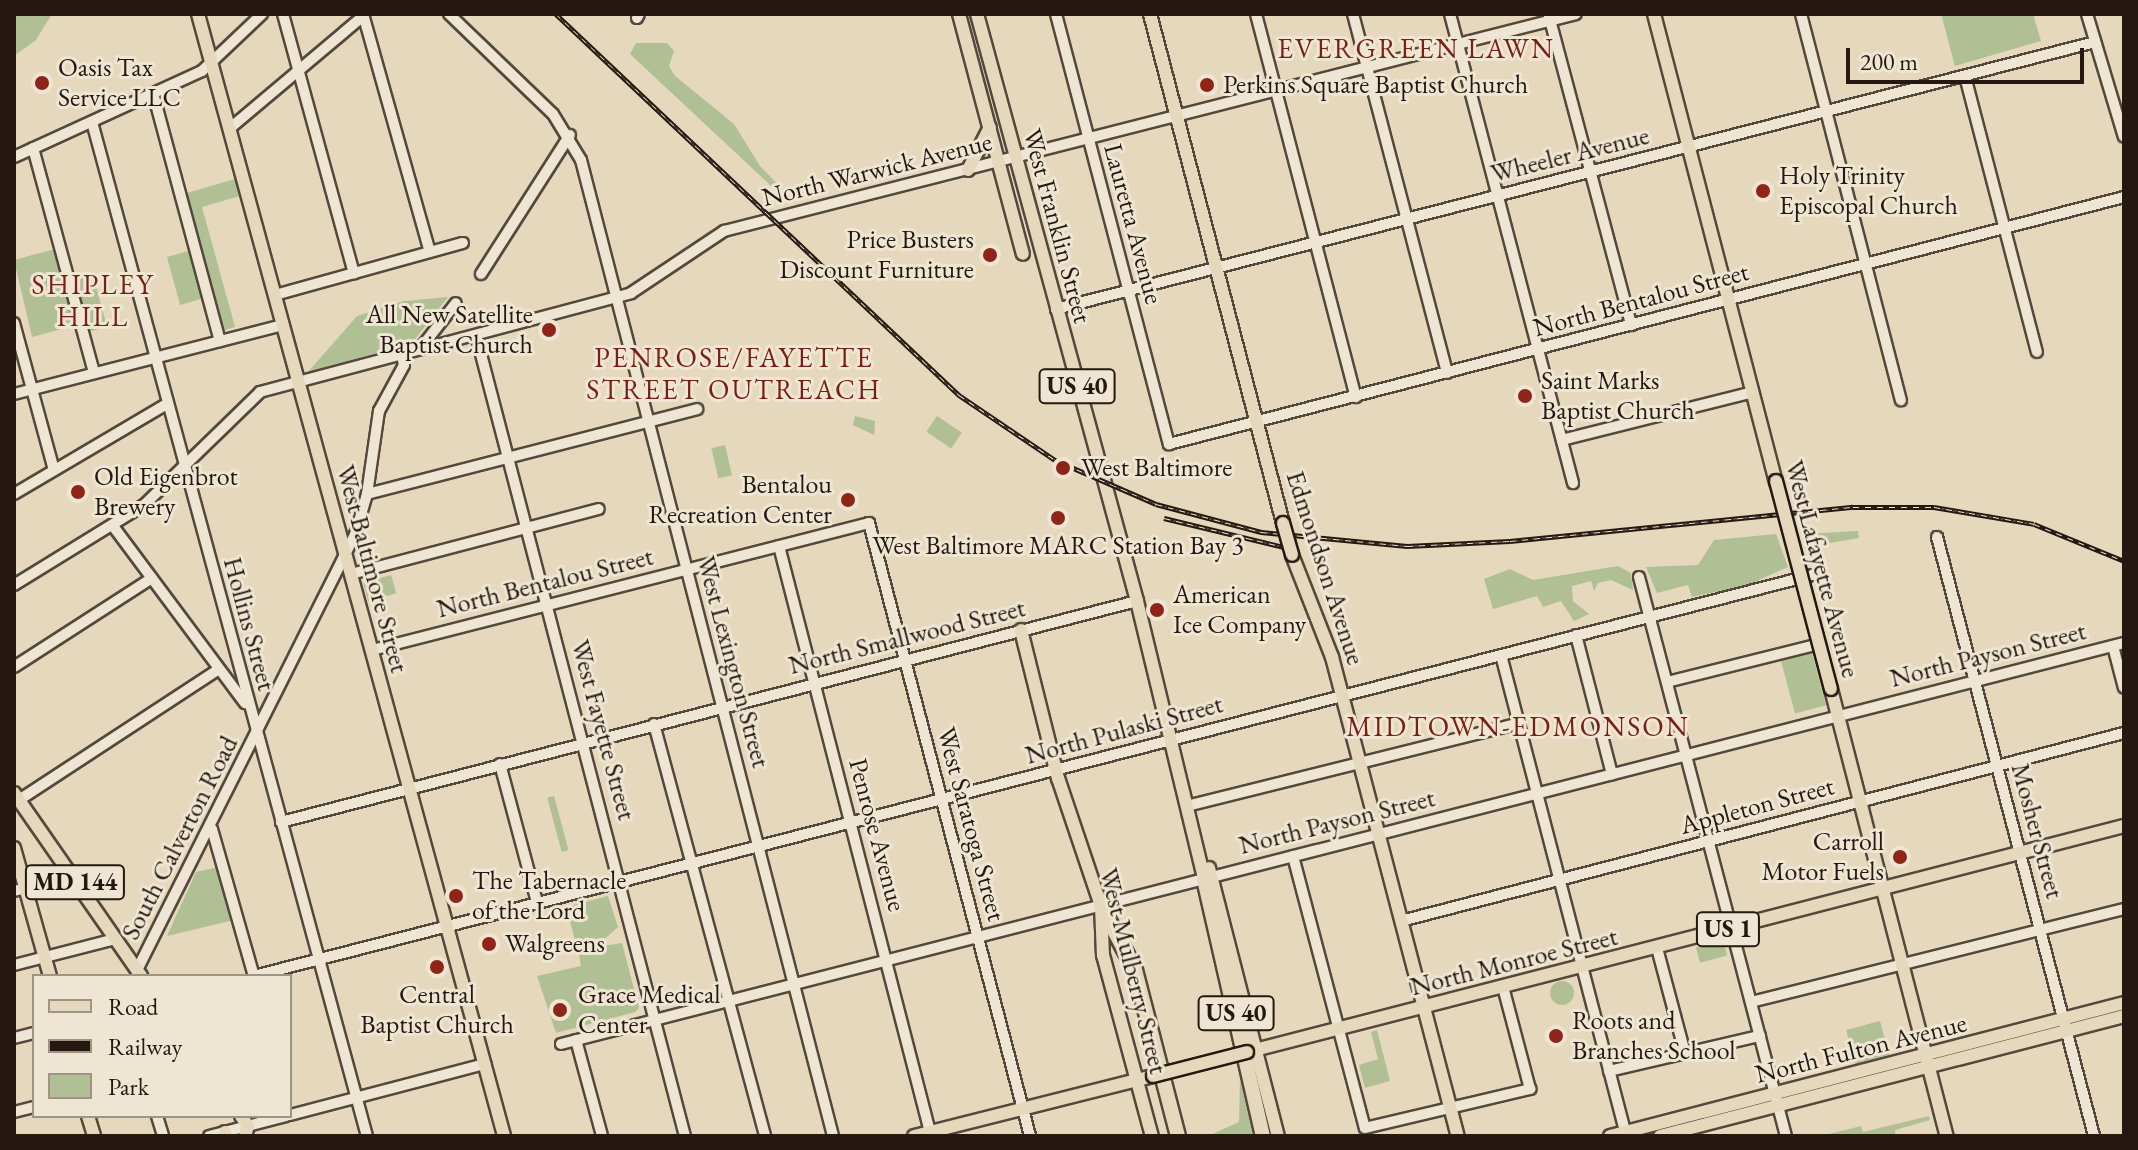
<!DOCTYPE html>
<style>
body{margin:0}
#map{position:relative;width:2138px;height:1150px;overflow:hidden;background:#e5d8bc;font-family:"EB Garamond",serif}
div>[style]{position:absolute}
[style*='--x']{left:calc(var(--x)*1px);top:calc(var(--y)*1px);width:calc(var(--w)*1px);rotate:calc(var(--a)*1deg)}
.green>*{inset:0;background:#b0c094;transform-origin:0 0}
.round{border-radius:50%}
.roads{filter:drop-shadow(2px 0 #54483c) drop-shadow(-2px 0 #54483c) drop-shadow(0 2px #54483c) drop-shadow(0 -2px #54483c)}
.minor>*{height:10px;margin:-5px;padding:0 5px;transform-origin:5px;border-radius:5px;background:#eee6d3}
.major>*{height:12px;margin:-6px;padding:0 6px;transform-origin:6px;border-radius:6px;background:#e5d8bc}
.highway>*{height:14px;margin:-7px;padding:0 7px;transform-origin:7px;border-radius:7px;background:#e5d8bc}
.rail>*{height:5px;margin-top:-2.5px;transform-origin:0;background:repeating-linear-gradient(90deg,#eee6d3 0 6px,#241811 0 12px);box-sizing:border-box;border-block:2px solid #241811}
.bridges{filter:drop-shadow(2px 0 #241811) drop-shadow(-2px 0 #241811) drop-shadow(0 2px #241811) drop-shadow(0 -2px #241811)}
.major-bridge>*{height:12px;margin:-6px;padding:0 6px;transform-origin:6px;border-radius:6px;background:#e5d8bc}
.dots>*{width:22px;height:22px;translate:-50% -50%;box-sizing:border-box;border:4px solid #eee6d3;border-radius:50%}
span{translate:-50% -50%;white-space:nowrap;text-align:center;line-height:1.15;-webkit-text-stroke:6px #eee6d3;paint-order:stroke}
.shield-label span{padding:2px 6px;background:#eee6d3;border:2px solid;border-radius:6px;-webkit-text-stroke-width:0}
.shield-label{font-size:24px;color:#241811;font-weight:700}
.poi-label{font-size:26px;color:#241811}
.left{translate:0 -50%;text-align:left}
.right{translate:-100% -50%;text-align:right}
.street-label{font-size:26px;color:#241811}
.neighbourhood-label{font-size:28px;color:#7a1f14;letter-spacing:2px}
.frame{position:absolute;inset:0;border:16px solid #241811;pointer-events:none}
.legend{position:absolute;left:32px;top:974px;width:260px;height:144px;box-sizing:border-box;background:#eee6d3;border:2px solid #9d9485;margin:0;padding:10px 14px;list-style:none;font-size:24px;color:#241811}
.legend li{display:flex;align-items:center;gap:16px;height:40px}
.legend b{width:40px;border:2px solid #9d9485}
.scale{position:absolute;left:1846px;top:48px;width:238px;height:36px;box-sizing:border-box;border:4px solid #241811;border-top:0;padding-left:10px;font-size:24px;line-height:28px;white-space:nowrap;color:#241811;-webkit-text-stroke:6px #eee6d3;paint-order:stroke}
</style>
<div id="map">
<div class="green">
<i style="clip-path:polygon(14px 14px,52px 14px,36px 40px,14px 56px)"></i>
<i style="clip-path:polygon(1941px 14px,2033px 14px,2041px 41px,1955px 66px)"></i>
<i style="clip-path:polygon(636px 43px,667px 43px,674px 51px,669px 66px,675px 76px,734px 124px,760px 166px,787px 194px,783px 197px,630px 54px)"></i>
<i style="clip-path:polygon(235px 179px,240px 196px,202px 207px,235px 327px,218px 332px,208px 297px,180px 305px,167px 257px,195px 249px,180px 195px)"></i>
<i style="clip-path:polygon(55px 249px,63px 280px,92px 272px,106px 323px,100px 329px,83px 333px,80px 324px,32px 337px,14px 260px)"></i>
<i style="clip-path:polygon(448px 297px,412px 343px,308px 372px,357px 316px,404px 301px)"></i>
<i style="clip-path:polygon(855px 416px,875px 421px,874px 435px,853px 425px)"></i>
<i style="left:937px;top:416px;width:30px;height:19px;rotate:34deg"></i>
<i style="left:725px;top:445px;width:31px;height:14px;rotate:77deg"></i>
<i style="clip-path:polygon(1858px 531px,1859px 538px,1824px 544px,1808px 560px,1803px 534px)"></i>
<i style="clip-path:polygon(1776px 534px,1788px 567px,1748px 585px,1692px 597px,1688px 585px,1657px 593px,1646px 567px,1698px 565px,1714px 540px)"></i>
<i style="clip-path:polygon(1618px 566px,1631px 573px,1633px 590px,1611px 580px,1598px 583px,1594px 591px,1591px 581px,1572px 586px,1573px 601px,1589px 614px,1574px 621px,1561px 601px,1543px 607px,1537px 596px,1493px 609px,1484px 579px,1510px 569px,1533px 580px)"></i>
<i style="left:391px;top:575px;width:19px;height:29px;rotate:74deg"></i>
<i style="left:1812px;top:653px;width:54px;height:32px;rotate:75deg"></i>
<i style="left:554px;top:796px;width:56px;height:7px;rotate:75deg"></i>
<i style="clip-path:polygon(219px 867px,234px 920px,167px 936px,196px 872px)"></i>
<i style="clip-path:polygon(608px 896px,618px 927px,606px 938px,575px 940px,566px 907px)"></i>
<i style="left:1723px;top:940px;width:16px;height:28px;rotate:75deg"></i>
<i style="clip-path:polygon(622px 943px,639px 1008px,635px 1012px,556px 1033px,537px 976px,581px 966px,579px 955px,584px 949px)"></i>
<i class="round" style="left:1550px;top:981px;width:24px;height:24px"></i>
<i style="left:1880px;top:1021px;width:35px;height:35px;rotate:75deg"></i>
<i style="clip-path:polygon(1377px 1030px,1390px 1081px,1365px 1088px,1359px 1065px,1378px 1059px,1371px 1032px)"></i>
<i style="clip-path:polygon(1240px 1079px,1253px 1136px,1208px 1136px,1239px 1122px)"></i>
<i style="clip-path:polygon(1929px 1116px,1930px 1120px,1895px 1130px,1896px 1136px,1821px 1136px,1861px 1126px,1863px 1132px)"></i>
</div>
<div class="roads">
<div class="minor">
<i style="--x:283;--y:14;--w:269;--a:74.7"></i>
<i style="--x:363;--y:14;--w:247;--a:74.3"></i>
<i style="--x:449;--y:14;--w:144;--a:43.9"></i>
<i style="--x:553;--y:114;--w:54;--a:58.7"></i>
<i style="--x:581;--y:160;--w:1008;--a:75.52"></i>
<i style="--x:1056;--y:14;--w:445;--a:75.3"></i>
<i style="--x:1169;--y:444;--w:986;--a:-14.5"></i>
<i style="--x:1256;--y:14;--w:396;--a:75.4"></i>
<i style="--x:1353;--y:14;--w:371;--a:75.3"></i>
<i style="--x:1450;--y:14;--w:485;--a:75.3"></i>
<i style="--x:1801;--y:14;--w:399;--a:75.5"></i>
<i style="--x:2087;--y:14;--w:128;--a:73.3"></i>
<i style="--x:1549;--y:16;--w:320;--a:75.1"></i>
<i style="--x:637;--y:18;--w:4;--a:-63"></i>
<i style="--x:1965;--y:76;--w:285;--a:75.4"></i>
<i style="--x:153;--y:93;--w:257;--a:74.9"></i>
<i style="--x:92;--y:122;--w:1051;--a:74.83"></i>
<i style="--x:229;--y:129;--w:175;--a:-40.1"></i>
<i style="--x:33;--y:148;--w:233;--a:74.8"></i>
<i style="--x:14;--y:157;--w:207;--a:-24.6"></i>
<i style="--x:202;--y:71;--w:83;--a:-43.5"></i>
<i style="--x:481;--y:274;--w:165;--a:-57.4"></i>
<i style="--x:275;--y:295;--w:195;--a:-15.5"></i>
<i style="--x:1056;--y:309;--w:1073;--a:-14.41"></i>
<i style="--x:14;--y:323;--w:152;--a:74.8"></i>
<i style="--x:476;--y:335;--w:828;--a:75.38"></i>
<i style="--x:420;--y:349;--w:58;--a:-52"></i>
<i style="--x:14;--y:394;--w:278;--a:-14.4"></i>
<i style="--x:1562;--y:440;--w:197;--a:-14.1"></i>
<i style="--x:14;--y:494;--w:178;--a:-30.5"></i>
<i style="--x:367;--y:494;--w:341;--a:-14.4"></i>
<i style="--x:113;--y:526;--w:221;--a:53.3"></i>
<i style="--x:1937;--y:537;--w:619;--a:75.31"></i>
<i style="--x:779;--y:546;--w:609;--a:75.55"></i>
<i style="--x:351;--y:574;--w:256;--a:-14.7"></i>
<i style="--x:1639;--y:577;--w:578;--a:75.27"></i>
<i style="--x:14;--y:585;--w:153;--a:-31.6"></i>
<i style="--x:144;--y:505;--w:162;--a:-44.2"></i>
<i style="--x:260;--y:392;--w:384;--a:-14.9"></i>
<i style="--x:631;--y:293;--w:112;--a:-33.7"></i>
<i style="--x:724;--y:231;--w:879;--a:-14.29"></i>
<i style="--x:1576;--y:635;--w:144;--a:75.5"></i>
<i style="--x:2113;--y:646;--w:43;--a:75.3"></i>
<i style="--x:372;--y:650;--w:513;--a:-14.33"></i>
<i style="--x:869;--y:523;--w:634;--a:75.28"></i>
<i style="--x:1501;--y:655;--w:497;--a:75.4"></i>
<i style="--x:14;--y:667;--w:164;--a:-32.8"></i>
<i style="--x:1667;--y:682;--w:157;--a:-14"></i>
<i style="--x:1819;--y:644;--w:6;--a:-108"></i>
<i style="--x:654;--y:724;--w:427;--a:74.9"></i>
<i style="--x:500;--y:764;--w:143;--a:75"></i>
<i style="--x:19;--y:800;--w:238;--a:-33.2"></i>
<i style="--x:1187;--y:806;--w:342;--a:-14"></i>
<i style="--x:281;--y:822;--w:884;--a:-14.48"></i>
<i style="--x:212;--y:829;--w:153;--a:74.1"></i>
<i style="--x:1293;--y:856;--w:281;--a:75.2"></i>
<i style="--x:1365;--y:1128;--w:170;--a:-13.3"></i>
<i style="--x:1530;--y:1089;--w:106;--a:-104.8"></i>
<i style="--x:14;--y:891;--w:59;--a:-13.8"></i>
<i style="--x:1401;--y:921;--w:747;--a:-14.58"></i>
<i style="--x:1657;--y:948;--w:109;--a:75.1"></i>
<i style="--x:14;--y:965;--w:104;--a:-14.4"></i>
<i style="--x:137;--y:970;--w:487;--a:-63.4"></i>
<i style="--x:355;--y:535;--w:43;--a:-73.7"></i>
<i style="--x:367;--y:494;--w:84;--a:-81.8"></i>
<i style="--x:379;--y:411;--w:52;--a:-61.5"></i>
<i style="--x:404;--y:365;--w:10;--a:-101"></i>
<i style="--x:254;--y:976;--w:1609;--a:-14.43"></i>
<i style="--x:1751;--y:1002;--w:384;--a:-14"></i>
<i style="--x:14;--y:1038;--w:21;--a:-14"></i>
<i style="--x:576;--y:1040;--w:99;--a:74.8"></i>
<i style="--x:561;--y:1044;--w:1614;--a:-14.39"></i>
<i style="--x:1609;--y:1071;--w:155;--a:-13.1"></i>
<i style="--x:14;--y:1112;--w:21;--a:-14"></i>
<i style="--x:290;--y:1115;--w:202;--a:-14.7"></i>
<i style="--x:157;--y:1116;--w:21;--a:73"></i>
<i style="--x:209;--y:1136;--w:80;--a:-14.6"></i>
</div>
<div class="major">
<i style="--x:198;--y:14;--w:1163;--a:74.74"></i>
<i style="--x:959;--y:14;--w:248;--a:75.1"></i>
<i style="--x:977;--y:14;--w:608;--a:74.75"></i>
<i style="--x:1137;--y:601;--w:286;--a:76.4"></i>
<i style="--x:1150;--y:14;--w:526;--a:75.36"></i>
<i style="--x:1654;--y:14;--w:483;--a:75.4"></i>
<i style="--x:968;--y:170;--w:48;--a:-62.9"></i>
<i style="--x:1292;--y:555;--w:110;--a:68.6"></i>
<i style="--x:1332;--y:657;--w:495;--a:75.3"></i>
<i style="--x:1021;--y:630;--w:153;--a:76"></i>
<i style="--x:1058;--y:778;--w:135;--a:71.4"></i>
<i style="--x:1101;--y:906;--w:49;--a:87.7"></i>
<i style="--x:1103;--y:955;--w:188;--a:74.9"></i>
<i style="--x:1831;--y:689;--w:462;--a:75.5"></i>
<i style="--x:14;--y:793;--w:223;--a:55.2"></i>
<i style="--x:14;--y:848;--w:133;--a:74.3"></i>
<i style="--x:1209;--y:868;--w:277;--a:75.6"></i>
<i style="--x:1247;--y:1052;--w:906;--a:-14.45"></i>
<i style="--x:88;--y:1116;--w:21;--a:73"></i>
<i style="--x:241;--y:1116;--w:12;--a:55"></i>
<i style="--x:248;--y:1126;--w:10;--a:107"></i>
<i style="--x:225;--y:1132;--w:4;--a:76"></i>
<i style="--x:914;--y:1136;--w:246;--a:-14.1"></i>
<i style="--x:1610;--y:1136;--w:531;--a:-14.51"></i>
<i style="--x:1660;--y:1136;--w:479;--a:-14.5"></i>
</div>
<div class="highway">
<i style="--x:1204;--y:879;--w:264;--a:77.1"></i>
<i style="--x:1101;--y:906;--w:72;--a:62"></i>
<i style="--x:1135;--y:970;--w:171;--a:75.5"></i>
</div>
</div>
<div class="rail">
<i style="--x:556;--y:14;--w:555;--a:43.39"></i>
<i style="--x:959;--y:395;--w:116;--a:34.1"></i>
<i style="--x:1055;--y:460;--w:110;--a:23.5"></i>
<i style="--x:1156;--y:504;--w:109;--a:14.9"></i>
<i style="--x:1261;--y:532;--w:147;--a:5.5"></i>
<i style="--x:1407;--y:546;--w:103;--a:-2.8"></i>
<i style="--x:1510;--y:541;--w:345;--a:-5.7"></i>
<i style="--x:1853;--y:507;--w:81;--a:0"></i>
<i style="--x:1934;--y:507;--w:101;--a:9.6"></i>
<i style="--x:2034;--y:524;--w:97;--a:22.3"></i>
<i style="--x:1164;--y:518;--w:128;--a:13.6"></i>
</div>
<div class="bridges">
<div class="major-bridge">
<i style="--x:1776;--y:481;--w:215;--a:75.2"></i>
<i style="--x:1283;--y:523;--w:33;--a:74"></i>
<i style="--x:1153;--y:1076;--w:97;--a:-14.3"></i>
</div>
</div>
<div class="dots">
<i style="left:42px;top:83px;background:#8f2418"></i>
<i style="left:1207px;top:85px;background:#8f2418"></i>
<i style="left:1763px;top:191px;background:#8f2418"></i>
<i style="left:990px;top:255px;background:#8f2418"></i>
<i style="left:549px;top:330px;background:#8f2418"></i>
<i style="left:1525px;top:396px;background:#8f2418"></i>
<i style="left:1063px;top:468px;background:#8f2418"></i>
<i style="left:78px;top:492px;background:#8f2418"></i>
<i style="left:848px;top:500px;background:#8f2418"></i>
<i style="left:1058px;top:518px;background:#8f2418"></i>
<i style="left:1157px;top:610px;background:#8f2418"></i>
<i style="left:1900px;top:857px;background:#8f2418"></i>
<i style="left:456px;top:896px;background:#8f2418"></i>
<i style="left:489px;top:944px;background:#8f2418"></i>
<i style="left:437px;top:967px;background:#8f2418"></i>
<i style="left:560px;top:1010px;background:#8f2418"></i>
<i style="left:1556px;top:1036px;background:#8f2418"></i>
</div>
<div class="shield-label">
<span style="left:1077px;top:386px">US 40</span>
<span style="left:75px;top:882px">MD 144</span>
<span style="left:1728px;top:929px">US 1</span>
<span style="left:1236px;top:1013px">US 40</span>
</div>
<div class="poi-label">
<span class="left" style="left:58px;top:83px">Oasis Tax<br>Service LLC</span>
<span class="left" style="left:1223px;top:85px">Perkins Square Baptist Church</span>
<span class="left" style="left:1779px;top:191px">Holy Trinity<br>Episcopal Church</span>
<span class="right" style="left:974px;top:255px">Price Busters<br>Discount Furniture</span>
<span class="right" style="left:533px;top:330px">All New Satellite<br>Baptist Church</span>
<span class="left" style="left:1541px;top:396px">Saint Marks<br>Baptist Church</span>
<span class="left" style="left:1081px;top:468px">West Baltimore</span>
<span class="left" style="left:94px;top:492px">Old Eigenbrot<br>Brewery</span>
<span class="right" style="left:832px;top:500px">Bentalou<br>Recreation Center</span>
<span style="left:1058px;top:546px">West Baltimore MARC Station Bay 3</span>
<span class="left" style="left:1173px;top:610px">American<br>Ice Company</span>
<span class="right" style="left:1884px;top:857px">Carroll<br>Motor Fuels</span>
<span class="left" style="left:472px;top:896px">The Tabernacle<br>of the Lord</span>
<span class="left" style="left:505px;top:944px">Walgreens</span>
<span style="left:437px;top:1010px">Central<br>Baptist Church</span>
<span class="left" style="left:578px;top:1010px">Grace Medical<br>Center</span>
<span class="left" style="left:1572px;top:1036px">Roots and<br>Branches School</span>
</div>
<div class="street-label">
<span style="left:1570px;top:155px;rotate:-14deg">Wheeler Avenue</span>
<span style="left:877px;top:170px;rotate:-14deg">North Warwick Avenue</span>
<span style="left:1133px;top:224px;rotate:75deg">Lauretta Avenue</span>
<span style="left:1057px;top:226px;rotate:75deg">West Franklin Street</span>
<span style="left:1641px;top:300px;rotate:-15deg">North Bentalou Street</span>
<span style="left:1325px;top:568px;rotate:72deg">Edmondson Avenue</span>
<span style="left:372px;top:569px;rotate:75deg">West Baltimore Street</span>
<span style="left:1822px;top:569px;rotate:75deg">West Lafayette Avenue</span>
<span style="left:545px;top:583px;rotate:-14deg">North Bentalou Street</span>
<span style="left:249px;top:624px;rotate:75deg">Hollins Street</span>
<span style="left:907px;top:637px;rotate:-14deg">North Smallwood Street</span>
<span style="left:1988px;top:655px;rotate:-14deg">North Payson Street</span>
<span style="left:733px;top:662px;rotate:75deg">West Lexington Street</span>
<span style="left:603px;top:730px;rotate:75deg">West Fayette Street</span>
<span style="left:1124px;top:730px;rotate:-15deg">North Pulaski Street</span>
<span style="left:1757px;top:806px;rotate:-15deg">Appleton Street</span>
<span style="left:1337px;top:822px;rotate:-14deg">North Payson Street</span>
<span style="left:971px;top:824px;rotate:75deg">West Saratoga Street</span>
<span style="left:2037px;top:831px;rotate:75deg">Mosher Street</span>
<span style="left:877px;top:835px;rotate:75deg">Penrose Avenue</span>
<span style="left:180px;top:838px;rotate:-63deg">South Calverton Road</span>
<span style="left:1514px;top:962px;rotate:-14deg">North Monroe Street</span>
<span style="left:1133px;top:971px;rotate:76deg">West Mulberry Street</span>
<span style="left:1861px;top:1049px;rotate:-14deg">North Fulton Avenue</span>
</div>
<div class="neighbourhood-label">
<span style="left:1416px;top:48px">EVERGREEN LAWN</span>
<span style="left:93px;top:300px">SHIPLEY<br>HILL</span>
<span style="left:734px;top:373px">PENROSE/FAYETTE<br>STREET OUTREACH</span>
<span style="left:1518px;top:726px">MIDTOWN-EDMONSON</span>
</div>
<div class="frame"></div>
<ul class="legend">
<li><b style="height:10px;background:#e5d8bc"></b>Road</li>
<li><b style="height:10px;background:#241811"></b>Railway</li>
<li><b style="height:22px;background:#b0c094"></b>Park</li>
</ul>
<div class="scale">200 m</div>
</div>
